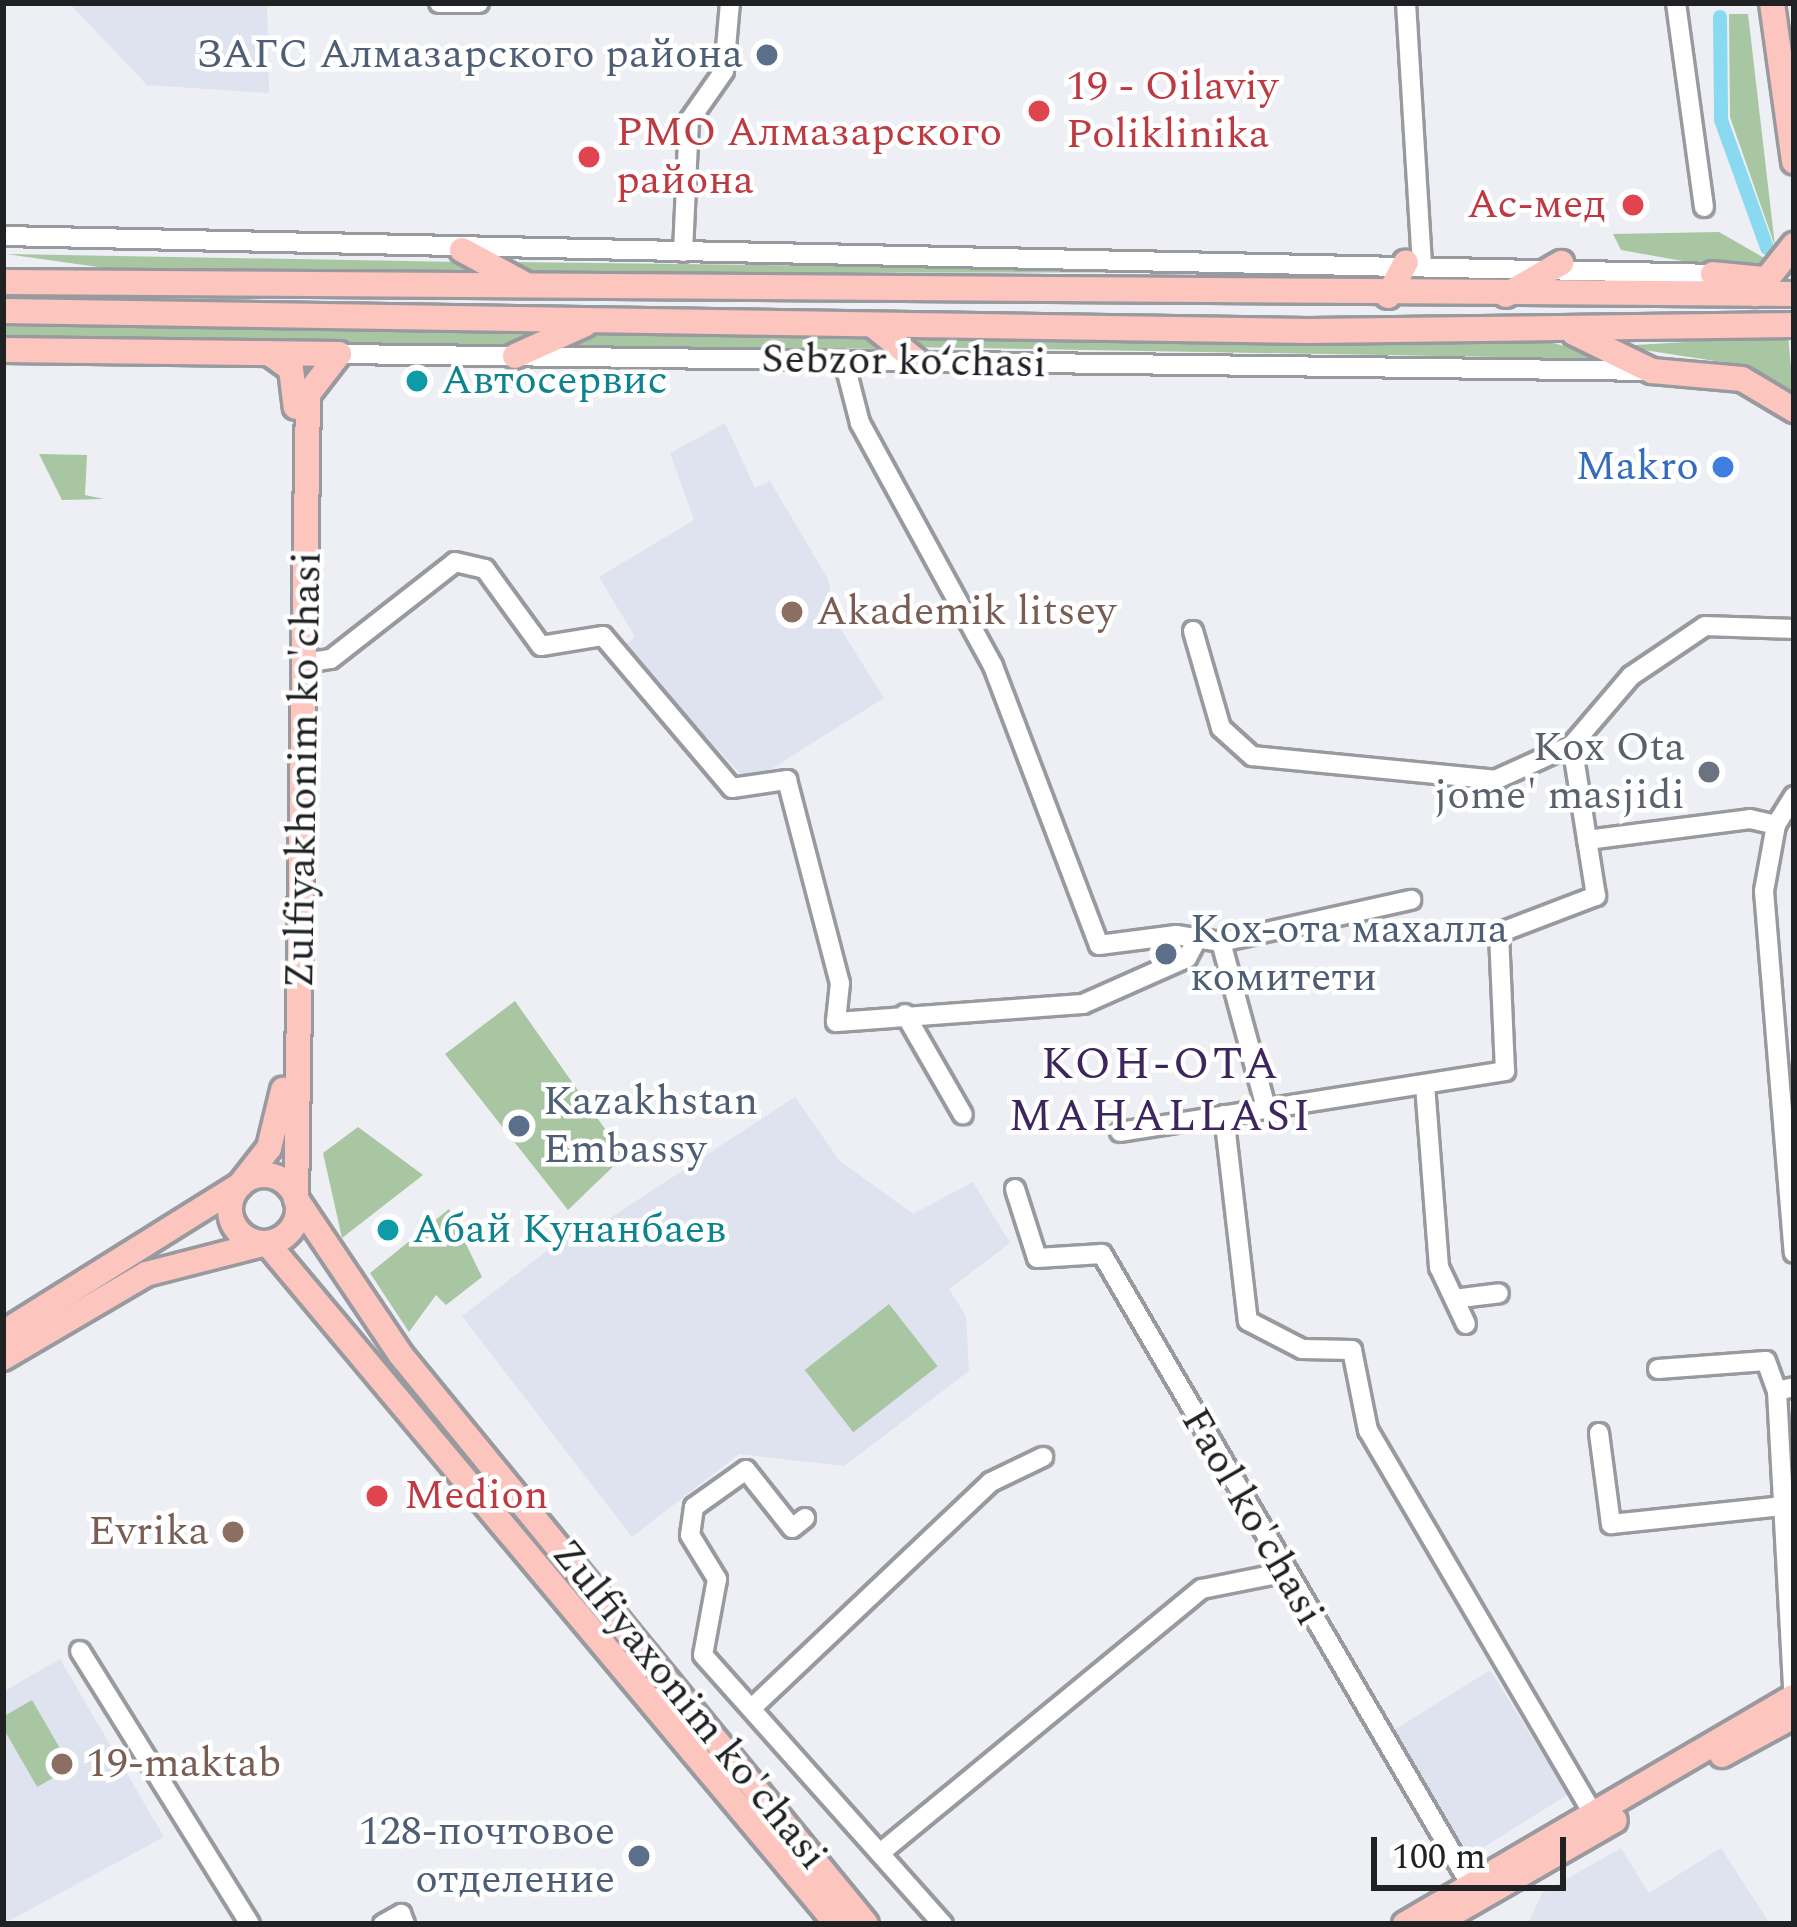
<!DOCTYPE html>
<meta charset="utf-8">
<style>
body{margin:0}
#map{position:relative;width:1797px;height:1927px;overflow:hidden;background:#edeff4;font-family:Spectral,serif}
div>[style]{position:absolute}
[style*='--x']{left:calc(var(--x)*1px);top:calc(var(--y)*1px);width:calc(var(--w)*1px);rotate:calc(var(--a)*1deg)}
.built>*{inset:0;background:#dee3ef;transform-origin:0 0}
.green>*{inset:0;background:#a7c6a1;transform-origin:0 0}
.canal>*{height:14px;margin:-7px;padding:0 7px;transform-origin:7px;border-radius:7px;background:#89d9f1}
.roads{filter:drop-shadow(3px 0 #999a9f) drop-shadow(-3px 0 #999a9f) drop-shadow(0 3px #999a9f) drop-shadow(0 -3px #999a9f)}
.minor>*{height:18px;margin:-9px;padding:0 9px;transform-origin:9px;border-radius:9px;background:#fff}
.major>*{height:24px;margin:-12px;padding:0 12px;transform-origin:12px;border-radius:12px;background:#fcc5be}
.major>.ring{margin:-12px;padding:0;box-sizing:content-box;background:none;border:24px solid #fcc5be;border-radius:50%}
.dots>*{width:33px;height:33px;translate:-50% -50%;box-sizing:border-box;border:6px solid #fff;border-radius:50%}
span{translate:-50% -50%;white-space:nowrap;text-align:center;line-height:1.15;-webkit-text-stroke:9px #fff;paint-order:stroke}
.service-label{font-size:42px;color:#4e5e75}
.right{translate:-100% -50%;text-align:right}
.left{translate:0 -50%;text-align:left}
.health-label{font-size:42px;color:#be3a42}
.street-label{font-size:42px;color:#202123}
.culture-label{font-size:42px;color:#0d838f}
.shop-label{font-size:42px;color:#366cbe}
.education-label{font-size:42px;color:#785e54}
.worship-label{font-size:42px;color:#5b616d}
.neighbourhood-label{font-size:45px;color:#3d255f;letter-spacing:3px}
.frame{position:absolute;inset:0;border:6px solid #202123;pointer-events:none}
.scale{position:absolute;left:1371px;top:1837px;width:195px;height:54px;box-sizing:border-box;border:6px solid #202123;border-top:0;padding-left:15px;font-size:36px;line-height:42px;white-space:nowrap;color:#202123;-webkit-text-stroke:9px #fff;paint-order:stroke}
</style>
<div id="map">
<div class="built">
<i style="clip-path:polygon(69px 3px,267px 3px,269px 93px,147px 85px)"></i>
<i style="clip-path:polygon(725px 423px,755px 488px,770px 481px,828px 579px,839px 626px,884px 698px,749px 783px,623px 647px,635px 637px,599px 577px,694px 520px,670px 453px)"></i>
<i style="clip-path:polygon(795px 1097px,839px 1160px,913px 1214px,973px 1182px,1010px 1243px,949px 1289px,966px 1316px,969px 1371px,844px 1466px,739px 1454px,632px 1537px,462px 1316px,590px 1218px,601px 1224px)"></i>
<i style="clip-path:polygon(60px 1659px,164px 1837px,3px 1924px,3px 1692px)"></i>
<i style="left:1490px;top:1670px;width:147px;height:121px;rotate:58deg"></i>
<i style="clip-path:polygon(1621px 1848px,1649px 1893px,1721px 1848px,1770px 1924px,1528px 1924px,1542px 1893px)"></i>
</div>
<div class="green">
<i style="clip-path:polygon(1729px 14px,1748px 14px,1775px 246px,1730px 117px)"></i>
<i style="clip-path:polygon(1719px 232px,1773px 263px,1694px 263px,1621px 250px,1613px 234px)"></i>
<i style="clip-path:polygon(6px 254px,460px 262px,479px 272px,112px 269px)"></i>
<i style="clip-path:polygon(506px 262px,1393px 272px,531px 273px)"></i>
<i style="clip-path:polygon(3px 326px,550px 331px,521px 347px,67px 343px,3px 339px)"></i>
<i style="clip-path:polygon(596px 333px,874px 335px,890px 349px,570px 346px)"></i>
<i style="clip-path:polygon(896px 335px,1549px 342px,1616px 359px,912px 347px)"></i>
<i style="clip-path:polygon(1788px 336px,1794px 398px,1728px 363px,1618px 346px)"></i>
<i style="clip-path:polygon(39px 454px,87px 455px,85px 495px,104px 499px,62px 500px)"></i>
<i style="clip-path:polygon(515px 1001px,624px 1156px,568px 1210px,445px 1054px)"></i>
<i style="clip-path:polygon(358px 1127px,423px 1175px,342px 1238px,323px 1153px)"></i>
<i style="clip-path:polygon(449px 1209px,482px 1277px,446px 1305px,436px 1295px,409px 1332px,370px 1273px)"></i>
<i style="left:889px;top:1304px;width:79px;height:107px;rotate:52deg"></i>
<i style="left:32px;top:1700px;width:78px;height:39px;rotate:60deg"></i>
</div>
<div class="canal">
<i style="--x:1720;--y:17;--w:103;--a:89.4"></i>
<i style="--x:1721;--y:120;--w:136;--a:70.2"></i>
</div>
<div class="roads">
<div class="minor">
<i style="--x:439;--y:3;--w:40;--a:0"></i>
<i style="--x:1406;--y:3;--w:259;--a:86.5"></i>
<i style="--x:1676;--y:3;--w:206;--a:82.2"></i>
<i style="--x:3;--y:236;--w:1710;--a:1.27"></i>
<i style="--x:683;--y:252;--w:131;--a:-87.4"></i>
<i style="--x:689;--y:121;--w:61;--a:-55"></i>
<i style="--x:724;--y:71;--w:68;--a:-85"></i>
<i style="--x:339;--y:354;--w:1309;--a:0.74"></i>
<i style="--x:844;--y:361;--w:64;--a:75.5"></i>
<i style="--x:860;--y:423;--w:277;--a:61.3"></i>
<i style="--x:993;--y:666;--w:298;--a:69.2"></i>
<i style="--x:1099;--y:945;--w:78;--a:-7.4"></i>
<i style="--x:1176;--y:935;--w:46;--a:8.8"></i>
<i style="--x:1221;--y:942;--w:195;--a:-12.5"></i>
<i style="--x:1193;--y:631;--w:101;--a:73.9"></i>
<i style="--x:1221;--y:728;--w:42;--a:42.1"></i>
<i style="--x:1252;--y:756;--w:244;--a:5.6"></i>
<i style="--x:1495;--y:780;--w:85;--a:-24.4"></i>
<i style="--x:1572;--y:745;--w:91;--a:-49.5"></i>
<i style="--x:1631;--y:676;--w:89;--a:-34"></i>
<i style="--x:1705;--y:626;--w:89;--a:1.9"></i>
<i style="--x:305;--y:663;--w:26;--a:-9"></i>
<i style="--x:331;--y:659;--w:157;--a:-38"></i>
<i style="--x:455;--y:562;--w:31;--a:13"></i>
<i style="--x:485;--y:569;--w:95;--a:54"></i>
<i style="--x:541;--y:646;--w:63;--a:-9.2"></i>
<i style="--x:603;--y:636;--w:199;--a:49.7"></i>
<i style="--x:732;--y:788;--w:56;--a:-8.3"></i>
<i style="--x:787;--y:780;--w:210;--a:75.4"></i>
<i style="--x:840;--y:983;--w:39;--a:96"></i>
<i style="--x:836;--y:1022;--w:248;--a:-4.2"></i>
<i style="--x:1083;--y:1004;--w:114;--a:-23.9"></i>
<i style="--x:1187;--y:958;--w:17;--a:-62"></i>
<i style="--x:1794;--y:796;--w:34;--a:122"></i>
<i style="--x:1776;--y:825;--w:67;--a:100.3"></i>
<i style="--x:1764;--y:891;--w:363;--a:85.3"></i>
<i style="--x:1587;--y:840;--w:164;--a:-7.3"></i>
<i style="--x:1750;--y:819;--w:27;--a:13"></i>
<i style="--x:1221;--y:942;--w:172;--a:74.8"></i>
<i style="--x:905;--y:1014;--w:116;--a:60.1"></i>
<i style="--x:1425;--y:1085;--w:183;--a:85.6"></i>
<i style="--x:1439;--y:1267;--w:63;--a:64.7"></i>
<i style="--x:1224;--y:1115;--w:207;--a:83.4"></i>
<i style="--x:1248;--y:1321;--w:61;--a:27.4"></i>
<i style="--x:1302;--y:1349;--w:50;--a:1.1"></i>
<i style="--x:1352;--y:1350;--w:82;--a:78.7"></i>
<i style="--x:1368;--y:1430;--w:445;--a:59.6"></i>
<i style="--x:1120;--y:1132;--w:390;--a:-9"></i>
<i style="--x:1505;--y:1071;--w:138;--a:-92.5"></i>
<i style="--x:1499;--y:933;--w:104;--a:-20.9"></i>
<i style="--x:1596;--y:896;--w:153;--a:-99"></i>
<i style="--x:1015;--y:1189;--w:72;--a:72.3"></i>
<i style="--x:1037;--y:1258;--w:65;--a:-3.5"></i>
<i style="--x:1102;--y:1254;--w:741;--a:59.7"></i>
<i style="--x:1461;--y:1298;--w:38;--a:-7"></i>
<i style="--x:1658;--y:1369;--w:108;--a:-4.2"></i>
<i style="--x:1766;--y:1361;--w:32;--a:70"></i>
<i style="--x:1777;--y:1391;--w:17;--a:-13"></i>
<i style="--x:1777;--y:1391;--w:311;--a:86.9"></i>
<i style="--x:1599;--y:1433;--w:92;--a:82.5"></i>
<i style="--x:1611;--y:1524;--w:172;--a:-6"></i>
<i style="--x:805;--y:1518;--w:16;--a:142"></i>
<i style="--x:792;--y:1528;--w:74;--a:-128.4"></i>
<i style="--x:746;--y:1470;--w:64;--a:144.6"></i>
<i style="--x:694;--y:1507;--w:28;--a:98"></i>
<i style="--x:690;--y:1535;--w:52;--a:58.5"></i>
<i style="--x:717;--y:1579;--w:77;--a:100.4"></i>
<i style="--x:703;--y:1655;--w:361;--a:48.3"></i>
<i style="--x:80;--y:1651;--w:322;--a:58.1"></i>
<i style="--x:754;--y:1706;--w:326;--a:-43.4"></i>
<i style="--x:991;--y:1482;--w:58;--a:-25.7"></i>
<i style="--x:885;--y:1849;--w:410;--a:-39.4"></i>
<i style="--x:1202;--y:1589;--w:82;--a:-11.3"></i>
<i style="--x:383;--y:1924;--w:21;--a:-29"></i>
<i style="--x:401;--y:1914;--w:11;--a:68"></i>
</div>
<div class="major">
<i style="--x:1772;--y:3;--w:160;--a:82.1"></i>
<i style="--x:462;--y:250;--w:72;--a:28.4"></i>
<i style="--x:1713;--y:274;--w:51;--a:5.6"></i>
<i style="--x:3;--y:282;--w:1791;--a:0.38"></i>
<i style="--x:1755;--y:294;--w:63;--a:-51.5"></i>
<i style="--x:1506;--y:295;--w:64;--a:-30.2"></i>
<i style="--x:1388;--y:296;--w:38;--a:-62"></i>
<i style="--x:3;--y:311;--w:1305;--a:0.88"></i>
<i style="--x:1308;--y:331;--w:486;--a:-0.7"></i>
<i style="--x:874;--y:326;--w:57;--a:39.3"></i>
<i style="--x:1574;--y:333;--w:87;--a:26"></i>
<i style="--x:1652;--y:371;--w:90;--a:5.1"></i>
<i style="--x:1742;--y:379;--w:61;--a:30.8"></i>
<i style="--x:3;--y:350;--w:336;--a:0.7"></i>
<i style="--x:269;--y:353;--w:27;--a:36"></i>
<i style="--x:291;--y:369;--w:38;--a:83"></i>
<i style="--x:339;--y:354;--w:51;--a:127.8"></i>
<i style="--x:308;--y:394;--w:805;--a:90.85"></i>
<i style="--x:296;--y:1199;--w:187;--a:56.1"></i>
<i style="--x:400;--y:1354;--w:736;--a:50.73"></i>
<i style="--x:515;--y:356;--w:76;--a:-24.2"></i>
<i class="ring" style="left:230px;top:1175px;width:44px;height:44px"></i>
<i style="--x:3;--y:1333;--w:279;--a:-32"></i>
<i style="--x:240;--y:1185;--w:47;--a:-51.9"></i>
<i style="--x:269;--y:1148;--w:60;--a:-76.4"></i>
<i style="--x:3;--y:1358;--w:166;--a:-30.4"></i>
<i style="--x:146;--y:1274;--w:125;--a:-14.4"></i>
<i style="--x:267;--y:1243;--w:888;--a:50.07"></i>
<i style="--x:1722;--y:1755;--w:82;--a:-28.4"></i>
<i style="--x:1443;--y:1919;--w:198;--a:-29.9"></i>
<i style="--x:1405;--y:1924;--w:450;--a:-30.3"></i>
</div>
</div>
<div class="dots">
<i style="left:767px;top:55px;background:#5c6f8a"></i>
<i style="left:1039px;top:111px;background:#e0444e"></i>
<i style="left:589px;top:157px;background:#e0444e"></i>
<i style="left:1633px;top:205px;background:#e0444e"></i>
<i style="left:417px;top:381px;background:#0f9aa8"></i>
<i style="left:1723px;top:467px;background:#3f7fe0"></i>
<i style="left:792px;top:612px;background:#8d6e63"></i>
<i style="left:1709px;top:772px;background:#6b7280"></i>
<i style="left:1166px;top:954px;background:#5c6f8a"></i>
<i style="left:519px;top:1126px;background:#5c6f8a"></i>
<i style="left:388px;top:1230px;background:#0f9aa8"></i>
<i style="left:377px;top:1496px;background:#e0444e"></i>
<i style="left:233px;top:1532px;background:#8d6e63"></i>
<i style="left:62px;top:1764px;background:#8d6e63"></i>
<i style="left:639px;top:1856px;background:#5c6f8a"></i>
</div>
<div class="service-label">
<span class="right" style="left:743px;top:55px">ЗАГС Алмазарского района</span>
<span class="left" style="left:1190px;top:954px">Кох-ота махалла<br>комитети</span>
<span class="left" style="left:543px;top:1126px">Kazakhstan<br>Embassy</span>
<span class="right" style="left:615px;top:1856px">128-почтовое<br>отделение</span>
</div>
<div class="health-label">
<span class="left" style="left:1066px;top:111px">19 - Oilaviy<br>Poliklinika</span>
<span class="left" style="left:616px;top:157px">РМО Алмазарского<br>района</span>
<span class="right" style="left:1606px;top:205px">Ас-мед</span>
<span class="left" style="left:404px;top:1496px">Medion</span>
</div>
<div class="street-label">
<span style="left:904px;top:362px;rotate:1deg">Sebzor ko‘chasi</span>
<span style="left:304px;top:770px;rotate:-89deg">Zulfiyakhonim ko'chasi</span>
<span style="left:1252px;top:1517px;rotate:60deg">Faol ko'chasi</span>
<span style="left:689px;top:1705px;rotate:51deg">Zulfiyaxonim ko'chasi</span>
</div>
<div class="culture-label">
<span class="left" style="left:441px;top:381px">Автосервис</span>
<span class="left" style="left:412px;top:1230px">Абай Кунанбаев</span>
</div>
<div class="shop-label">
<span class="right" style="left:1699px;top:467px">Makro</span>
</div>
<div class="education-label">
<span class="left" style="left:816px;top:612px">Akademik litsey</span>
<span class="right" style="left:209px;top:1532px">Evrika</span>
<span class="left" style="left:86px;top:1764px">19-maktab</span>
</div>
<div class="worship-label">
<span class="right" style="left:1685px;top:772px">Kox Ota<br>jome' masjidi</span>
</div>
<div class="neighbourhood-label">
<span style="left:1161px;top:1091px">KOH-OTA<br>MAHALLASI</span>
</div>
<div class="frame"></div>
<div class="scale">100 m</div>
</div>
